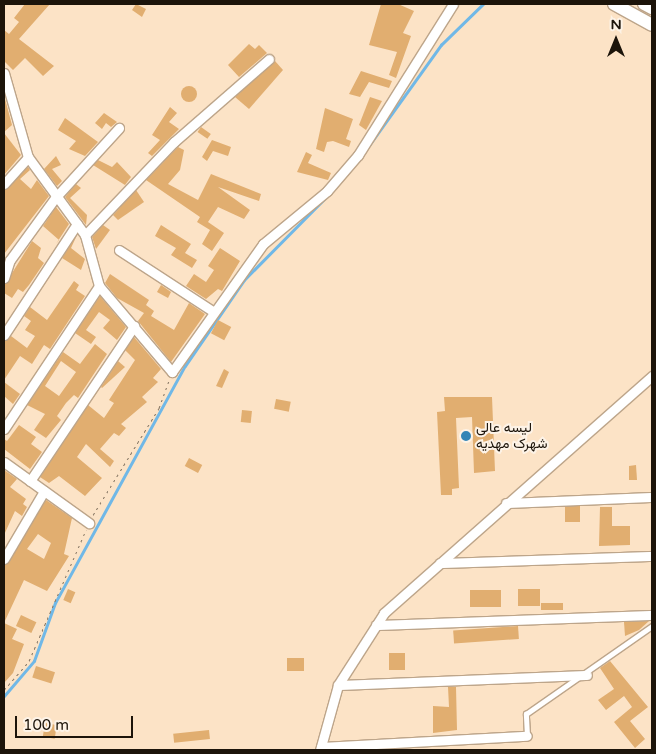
<!DOCTYPE html>
<meta charset="utf-8">
<style>
body{margin:0}
#map{position:relative;width:656px;height:754px;overflow:hidden;background:#fce3c6;font-family:"Varela Round",Vazirmatn,sans-serif}
div>[style]{position:absolute}
[style*='--x']{left:calc(var(--x)*1px);top:calc(var(--y)*1px);width:calc(var(--w)*1px);rotate:calc(var(--a)*1deg)}
.stream>*{height:2.5px;margin:-1.25px;padding:0 1.25px;transform-origin:1.25px;border-radius:1.25px;background:#70b8e7}
.building>*{inset:0;background:#e1ae70;transform-origin:0 0}
.round{border-radius:50%}
.path>*{height:1px;margin-top:-0.5px;transform-origin:0;background:repeating-linear-gradient(90deg,#877764 0 2.5px,transparent 0 6.5px)}
.roads{filter:drop-shadow(1px 0 #bda58a) drop-shadow(-1px 0 #bda58a) drop-shadow(0 1px #bda58a) drop-shadow(0 -1px #bda58a)}
.lane>*{height:4.5px;margin:-2.25px;padding:0 2.25px;transform-origin:2.25px;border-radius:2.25px;background:#fff}
.street>*{height:9px;margin:-4.5px;padding:0 4.5px;transform-origin:4.5px;border-radius:4.5px;background:#fff}
.secondary>*{height:12px;margin:-6px;padding:0 6px;transform-origin:6px;border-radius:6px;background:#fff}
.dots>*{width:14px;height:14px;translate:-50% -50%;box-sizing:border-box;border:2px solid #fdf3e7;border-radius:50%}
span{translate:-50% -50%;white-space:nowrap;text-align:center;line-height:1.15;-webkit-text-stroke:4px #fdf3e7;paint-order:stroke}
.poi-label{font-size:14px;color:#1c140a}
.left{translate:0 -50%;text-align:left}
.frame{position:absolute;inset:0;border:5px solid #1c140a;pointer-events:none}
.north{position:absolute;left:591px;top:15px;width:50px;height:50px;-webkit-text-stroke:4px #fdf3e7;paint-order:stroke;rotate:0deg;font-size:14px;font-weight:700;line-height:20px;text-align:center;color:#1c140a}
.north::after{content:'';display:block;margin:auto;width:18px;height:22px;background:#1c140a;clip-path:polygon(50% 0,100% 100%,50% 72%,0 100%)}
.scale{position:absolute;left:15px;top:716px;width:118px;height:22px;box-sizing:border-box;border:2px solid #1c140a;border-top:0;padding-left:6px;font-size:15px;line-height:18px;white-space:nowrap;color:#1c140a;-webkit-text-stroke:4px #fdf3e7;paint-order:stroke}
</style>
<div id="map">
<div class="stream">
<i style="--x:370;--y:144;--w:122;--a:-54.4"></i>
<i style="--x:441;--y:45;--w:59;--a:-44.3"></i>
<i style="--x:331;--y:192;--w:32;--a:-49"></i>
<i style="--x:4;--y:696;--w:46;--a:-49.4"></i>
<i style="--x:34;--y:661;--w:62;--a:-70.1"></i>
<i style="--x:55;--y:603;--w:270;--a:-61.3"></i>
<i style="--x:185;--y:366;--w:104;--a:-55.5"></i>
<i style="--x:244;--y:280;--w:118;--a:-45.3"></i>
</div>
<div class="building">
<i style="clip-path:polygon(25px 4px,50px 4px,19px 39px,54px 66px,43px 76px,25px 58px,13px 70px,4px 61px,4px 30px,9px 34px,19px 22px,14px 18px)"></i>
<i style="clip-path:polygon(136px 4px,146px 9px,142px 17px,132px 10px)"></i>
<i style="clip-path:polygon(381px 4px,398px 4px,414px 11px,403px 33px,411px 36px,396px 78px,389px 75px,397px 52px,369px 45px)"></i>
<i style="clip-path:polygon(249px 44px,255px 49px,259px 45px,267px 53px,239px 77px,228px 65px)"></i>
<i style="clip-path:polygon(275px 61px,283px 70px,249px 109px,235px 97px)"></i>
<i style="clip-path:polygon(361px 71px,392px 81px,389px 88px,369px 82px,360px 97px,349px 94px)"></i>
<i class="round" style="left:181px;top:86px;width:16px;height:16px"></i>
<i style="clip-path:polygon(4px 95px,12px 125px,4px 132px)"></i>
<i style="clip-path:polygon(370px 97px,382px 101px,366px 130px,359px 125px)"></i>
<i style="clip-path:polygon(170px 107px,177px 113px,169px 122px,179px 129px,152px 156px,148px 153px,160px 140px,152px 135px)"></i>
<i style="clip-path:polygon(325px 108px,353px 119px,346px 139px,351px 141px,349px 147px,333px 141px,327px 142px,324px 152px,316px 149px)"></i>
<i style="clip-path:polygon(104px 113px,117px 122px,111px 127px,106px 123px,102px 129px,95px 123px)"></i>
<i style="clip-path:polygon(65px 118px,98px 142px,85px 156px,69px 149px,76px 141px,58px 130px)"></i>
<i style="left:201px;top:127px;width:12px;height:6px;rotate:35deg"></i>
<i style="clip-path:polygon(4px 133px,21px 155px,4px 175px)"></i>
<i style="clip-path:polygon(212px 140px,231px 147px,228px 156px,213px 151px,207px 161px,202px 157px)"></i>
<i style="clip-path:polygon(178px 147px,184px 150px,180px 170px,168px 184px,198px 200px,211px 174px,261px 194px,259px 201px,218px 187px,250px 210px,244px 219px,218px 207px,208px 222px,224px 233px,212px 251px,202px 244px,210px 230px,197px 222px,200px 217px,146px 180px)"></i>
<i style="clip-path:polygon(306px 152px,312px 155px,308px 163px,331px 173px,328px 180px,297px 172px)"></i>
<i style="clip-path:polygon(56px 156px,61px 165px,52px 169px,62px 181px,57px 186px,44px 169px)"></i>
<i style="clip-path:polygon(98px 160px,112px 167px,117px 162px,131px 177px,125px 185px,93px 165px)"></i>
<i style="clip-path:polygon(28px 167px,30px 170px,20px 179px,31px 189px,37px 180px,49px 196px,4px 254px,4px 190px)"></i>
<i style="clip-path:polygon(76px 184px,81px 188px,70px 198px,87px 215px,86px 225px,65px 197px)"></i>
<i style="clip-path:polygon(136px 190px,144px 202px,118px 220px,113px 215px)"></i>
<i style="clip-path:polygon(56px 207px,69px 224px,56px 244px,59px 240px,43px 226px)"></i>
<i style="clip-path:polygon(103px 225px,110px 230px,96px 249px,92px 237px)"></i>
<i style="clip-path:polygon(161px 225px,191px 244px,185px 253px,197px 260px,192px 268px,171px 255px,176px 248px,155px 236px)"></i>
<i style="clip-path:polygon(77px 235px,71px 248px,85px 259px,81px 270px,62px 258px)"></i>
<i style="clip-path:polygon(32px 241px,41px 248px,38px 258px,44px 263px,29px 285px,23px 292px,18px 289px,12px 298px,4px 293px,4px 286px)"></i>
<i style="clip-path:polygon(220px 248px,240px 261px,222px 291px,218px 289px,206px 299px,186px 286px,194px 274px,206px 282px,214px 270px,208px 266px)"></i>
<i style="clip-path:polygon(110px 274px,149px 300px,146px 305px,154px 311px,151px 316px,174px 330px,189px 303px,205px 314px,171px 362px,138px 321px,144px 313px,117px 298px,105px 283px)"></i>
<i style="clip-path:polygon(74px 281px,79px 285px,76px 290px,85px 296px,50px 349px,44px 345px,32px 364px,20px 356px,4px 380px,4px 341px,11px 336px,27px 348px,35px 336px,25px 330px,31px 321px,24px 316px,30px 307px,47px 320px)"></i>
<i style="clip-path:polygon(161px 285px,171px 292px,168px 298px,157px 292px)"></i>
<i style="clip-path:polygon(100px 296px,126px 327px,117px 340px,103px 328px,110px 320px,99px 312px,86px 330px,96px 337px,91px 344px,75px 333px)"></i>
<i style="left:218px;top:320px;width:15px;height:15px;rotate:28deg"></i>
<i style="clip-path:polygon(134px 337px,161px 369px,153px 378px,158px 382px,142px 397px,147px 402px,121px 424px,126px 428px,119px 436px,114px 433px,100px 449px,114px 461px,110px 467px,86px 444px,77px 457px,102px 478px,85px 496px,59px 476px,49px 483px,40px 477px,88px 405px,104px 418px,114px 403px,109px 400px,135px 360px,125px 350px)"></i>
<i style="clip-path:polygon(evenodd,95px 344px,107px 354px,78px 398px,74px 395px,66px 403px,57px 416px,61px 420px,46px 438px,34px 430px,45px 414px,27px 405px,63px 352px,80px 364px,95px 344px,61px 361px,76px 372px,59px 396px,45px 386px,61px 361px)"></i>
<i style="clip-path:polygon(118px 361px,125px 367px,102px 388px,101px 387px)"></i>
<i style="clip-path:polygon(224px 369px,229px 372px,222px 388px,216px 386px)"></i>
<i style="clip-path:polygon(4px 382px,20px 394px,13px 404px,4px 396px)"></i>
<i style="clip-path:polygon(444px 397px,492px 397px,495px 471px,474px 473px,472px 417px,456px 418px,459px 488px,452px 489px,452px 495px,441px 495px,437px 412px,445px 411px)"></i>
<i style="left:276px;top:399px;width:15px;height:10px;rotate:11deg"></i>
<i style="left:242px;top:410px;width:10px;height:12px;rotate:6deg"></i>
<i style="clip-path:polygon(19px 425px,36px 437px,31px 444px,42px 452px,30px 469px,4px 449px,4px 439px,7px 441px)"></i>
<i style="left:189px;top:458px;width:15px;height:9px;rotate:28deg"></i>
<i style="clip-path:polygon(636px 465px,637px 480px,629px 480px,629px 466px)"></i>
<i style="clip-path:polygon(4px 470px,17px 479px,10px 487px,26px 499px,23px 504px,27px 507px,22px 516px,15px 511px,4px 535px)"></i>
<i style="clip-path:polygon(evenodd,46px 500px,72px 518px,64px 554px,69px 556px,47px 591px,24px 580px,4px 623px,4px 565px,46px 500px,38px 534px,51px 543px,44px 559px,27px 549px,38px 534px)"></i>
<i style="left:580px;top:506px;width:16px;height:15px;rotate:90deg"></i>
<i style="clip-path:polygon(600px 507px,612px 507px,612px 526px,630px 526px,630px 545px,599px 546px)"></i>
<i style="left:68px;top:589px;width:8px;height:12px;rotate:23deg"></i>
<i style="left:518px;top:589px;width:22px;height:17px"></i>
<i style="left:501px;top:590px;width:17px;height:31px;rotate:90deg"></i>
<i style="left:541px;top:603px;width:22px;height:7px"></i>
<i style="left:21px;top:615px;width:17px;height:12px;rotate:25deg"></i>
<i style="clip-path:polygon(649px 621px,639px 630px,625px 636px,624px 622px)"></i>
<i style="clip-path:polygon(4px 623px,17px 629px,12px 639px,24px 644px,13px 673px,4px 683px)"></i>
<i style="left:518px;top:626px;width:13px;height:65px;rotate:86deg"></i>
<i style="left:389px;top:653px;width:16px;height:17px"></i>
<i style="left:287px;top:658px;width:17px;height:13px"></i>
<i style="clip-path:polygon(610px 661px,648px 707px,630px 721px,645px 739px,635px 748px,614px 722px,632px 707px,624px 696px,606px 710px,598px 700px,614px 689px,600px 668px)"></i>
<i style="left:36px;top:666px;width:20px;height:12px;rotate:18deg"></i>
<i style="clip-path:polygon(448px 687px,456px 687px,457px 730px,433px 733px,433px 706px,449px 707px)"></i>
<i style="left:45px;top:723px;width:12px;height:14px;rotate:9deg"></i>
<i style="left:209px;top:730px;width:9px;height:36px;rotate:84deg"></i>
</div>
<div class="path">
<i style="--x:93;--y:515;--w:126;--a:-58.3"></i>
<i style="--x:159;--y:408;--w:30;--a:-70"></i>
<i style="--x:4;--y:690;--w:38;--a:-49"></i>
<i style="--x:29;--y:661;--w:143;--a:-66.5"></i>
</div>
<div class="roads">
<div class="lane">
<i style="--x:527;--y:736;--w:22;--a:-93"></i>
<i style="--x:526;--y:714;--w:154;--a:-34.9"></i>
</div>
<div class="street">
<i style="--x:4;--y:73;--w:87;--a:74.1"></i>
<i style="--x:28;--y:157;--w:97;--a:53.8"></i>
<i style="--x:85;--y:235;--w:53;--a:74.6"></i>
<i style="--x:99;--y:286;--w:113;--a:49.7"></i>
<i style="--x:172;--y:372;--w:157;--a:-54.6"></i>
<i style="--x:263;--y:244;--w:83;--a:-39.6"></i>
<i style="--x:327;--y:191;--w:48;--a:-49.3"></i>
<i style="--x:358;--y:155;--w:178;--a:-57.8"></i>
<i style="--x:4;--y:184;--w:36;--a:-48"></i>
<i style="--x:85;--y:235;--w:129;--a:-46.3"></i>
<i style="--x:174;--y:142;--w:126;--a:-41.1"></i>
<i style="--x:119;--y:250;--w:113;--a:33.1"></i>
<i style="--x:4;--y:278;--w:19;--a:-72"></i>
<i style="--x:10;--y:260;--w:77;--a:-54"></i>
<i style="--x:55;--y:198;--w:95;--a:-47.6"></i>
<i style="--x:4;--y:335;--w:133;--a:-56.7"></i>
<i style="--x:4;--y:429;--w:172;--a:-56.4"></i>
<i style="--x:4;--y:462;--w:105;--a:35.7"></i>
<i style="--x:30;--y:481;--w:187;--a:-56.1"></i>
<i style="--x:506;--y:503;--w:146;--a:-2.4"></i>
<i style="--x:4;--y:559;--w:79;--a:-59.5"></i>
<i style="--x:440;--y:563;--w:212;--a:-1.9"></i>
<i style="--x:376;--y:625;--w:276;--a:-2.1"></i>
<i style="--x:338;--y:685;--w:249;--a:-2.3"></i>
<i style="--x:321;--y:747;--w:206;--a:-3.1"></i>
<i style="--x:320;--y:750;--w:67;--a:-74.5"></i>
<i style="--x:338;--y:685;--w:85;--a:-57.4"></i>
<i style="--x:384;--y:613;--w:358;--a:-41.5"></i>
</div>
<div class="secondary">
<i style="--x:614;--y:4;--w:43;--a:28.9"></i>
<i style="--x:644;--y:4;--w:9;--a:27"></i>
</div>
</div>
<div class="dots">
<i style="left:466px;top:436px;background:#3485b6"></i>
</div>
<div class="poi-label">
<span class="left" style="left:476px;top:436px">لیسه عالی<br>شهرک مهدیه</span>
</div>
<div class="frame"></div>
<div class="north">N</div>
<div class="scale">100 m</div>
</div>
